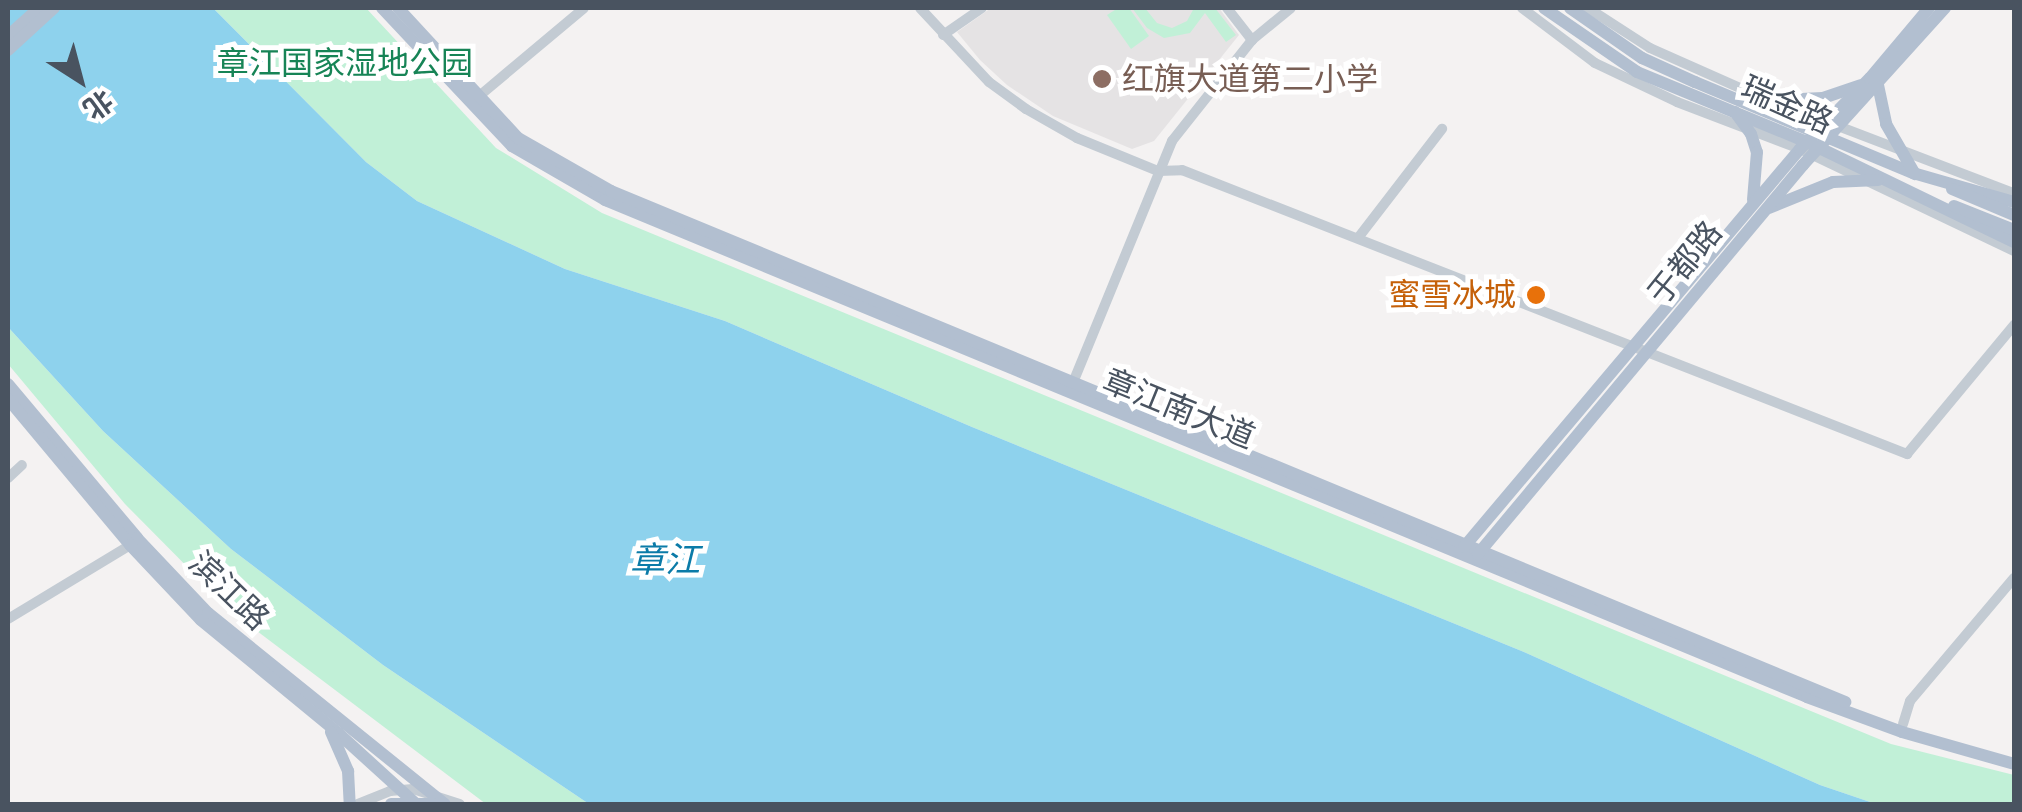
<!DOCTYPE html>
<meta charset="utf-8">
<style>
body{margin:0}
#map{position:relative;width:2022px;height:812px;overflow:hidden;background:#f4f2f2;font-family:"Fira Sans","Noto Sans SC",sans-serif}
div>[style]{position:absolute}
[style*='--x']{left:calc(var(--x)*1px);top:calc(var(--y)*1px);width:calc(var(--w)*1px);rotate:calc(var(--a)*1deg)}
.education>*{inset:0;background:#e5e3e4}
.green>*{inset:0;background:#c1f0d7}
.water>*{inset:0;background:#8ed2ed}
.minor>*{height:10px;margin:-5px;padding:0 5px;transform-origin:5px;border-radius:5px;background:#c3cbd3}
.major>*{height:12px;margin:-6px;padding:0 6px;transform-origin:6px;border-radius:6px;background:#b2bfd0}
.dots>*{width:28px;height:28px;translate:-50% -50%;box-sizing:border-box;border:5px solid #fff;border-radius:50%}
span{translate:-50% -50%;white-space:nowrap;text-align:center;line-height:1.15;-webkit-text-stroke:10px #fff;paint-order:stroke}
.park-label{font-size:32px;color:#178456}
.education-label{font-size:32px;color:#785e54}
.left{translate:0 -50%;text-align:left}
.street-label{font-size:32px;color:#495360}
.food-label{font-size:32px;color:#c56008}
.right{translate:-100% -50%;text-align:right}
.water-label{font-size:35px;color:#0b7ba8;font-style:italic}
.frame{position:absolute;inset:0;border:10px solid #495360;pointer-events:none}
.north{position:absolute;left:30px;top:30px;width:100px;height:100px;-webkit-text-stroke:8px #fff;paint-order:stroke;rotate:144deg;font-size:28px;font-weight:700;line-height:40px;text-align:center;color:#495360}
.north::after{content:'';display:block;margin:auto;width:35px;height:45px;background:#495360;clip-path:polygon(50% 0,100% 100%,50% 72%,0 100%)}
</style>
<div id="map">
<div class="education">
<i style="clip-path:polygon(991px 8px,1219px 8px,1239px 35px,1154px 141px,1132px 149px,1053px 116px,1007px 85px,980px 60px,957px 32px)"></i>
</div>
<div class="green">
<i style="clip-path:polygon(213px 8px,366px 8px,496px 148px,602px 213px,1891px 744px,2014px 775px,2014px 804px,1876px 804px,1820px 785px,1524px 652px,972px 427px,725px 321px,565px 269px,417px 201px,366px 162px)"></i>
<i style="clip-path:polygon(1118px 8px,1129px 8px,1149px 36px,1131px 49px,1107px 15px)"></i>
<i style="clip-path:polygon(1132px 8px,1145px 8px,1157px 23px,1172px 28px,1187px 21px,1194px 8px,1215px 8px,1236px 35px,1226px 42px,1205px 13px,1190px 33px,1164px 38px,1147px 28px)"></i>
<i style="clip-path:polygon(8px 327px,103px 431px,231px 549px,383px 665px,589px 804px,486px 804px,233px 613px,125px 504px,8px 364px)"></i>
</div>
<div class="water">
<i style="clip-path:polygon(8px 8px,213px 8px,366px 162px,417px 201px,565px 269px,725px 321px,972px 427px,1524px 652px,1820px 785px,1876px 804px,589px 804px,383px 665px,231px 549px,103px 431px,8px 327px)"></i>
</div>
<div class="minor">
<i style="--x:920;--y:8;--w:101;--a:47"></i>
<i style="--x:989;--y:82;--w:46;--a:36.1"></i>
<i style="--x:1026;--y:109;--w:59;--a:29.6"></i>
<i style="--x:1077;--y:138;--w:87;--a:22.2"></i>
<i style="--x:1158;--y:171;--w:24;--a:-2"></i>
<i style="--x:1182;--y:170;--w:779;--a:21.39"></i>
<i style="--x:1907;--y:454;--w:168;--a:-50.3"></i>
<i style="--x:1227;--y:8;--w:41;--a:52"></i>
<i style="--x:1522;--y:8;--w:91;--a:37"></i>
<i style="--x:1595;--y:63;--w:91;--a:25.4"></i>
<i style="--x:1677;--y:102;--w:132;--a:20.9"></i>
<i style="--x:1800;--y:149;--w:237;--a:25.5"></i>
<i style="--x:1588;--y:8;--w:74;--a:32.8"></i>
<i style="--x:1650;--y:48;--w:108;--a:24"></i>
<i style="--x:1749;--y:92;--w:284;--a:20.9"></i>
<i style="--x:943;--y:35;--w:47;--a:-34.7"></i>
<i style="--x:478;--y:97;--w:138;--a:-40"></i>
<i style="--x:1358;--y:238;--w:138;--a:-52.4"></i>
<i style="--x:1072;--y:385;--w:264;--a:-67.7"></i>
<i style="--x:1172;--y:141;--w:129;--a:-51.6"></i>
<i style="--x:1252;--y:40;--w:50;--a:-39.4"></i>
<i style="--x:8;--y:478;--w:19;--a:-43"></i>
<i style="--x:8;--y:619;--w:143;--a:-31.2"></i>
<i style="--x:1903;--y:724;--w:24;--a:-73"></i>
<i style="--x:1910;--y:701;--w:161;--a:-49.8"></i>
<i style="--x:358;--y:804;--w:35;--a:-22"></i>
<i style="--x:390;--y:791;--w:23;--a:-5"></i>
<i style="--x:413;--y:789;--w:49;--a:17.7"></i>
</div>
<div class="major">
<i style="--x:382;--y:8;--w:190;--a:46.7"></i>
<i style="--x:512;--y:146;--w:108;--a:30.1"></i>
<i style="--x:605;--y:200;--w:1301;--a:22.46"></i>
<i style="--x:1807;--y:697;--w:101;--a:20.2"></i>
<i style="--x:1902;--y:732;--w:116;--a:15.9"></i>
<i style="--x:398;--y:8;--w:177;--a:47.3"></i>
<i style="--x:518;--y:138;--w:107;--a:29.7"></i>
<i style="--x:611;--y:191;--w:1336;--a:22.49"></i>
<i style="--x:1544;--y:8;--w:113;--a:34.5"></i>
<i style="--x:1637;--y:72;--w:184;--a:22.4"></i>
<i style="--x:1807;--y:142;--w:230;--a:25.8"></i>
<i style="--x:1570;--y:8;--w:88;--a:34.8"></i>
<i style="--x:1642;--y:58;--w:58;--a:24.4"></i>
<i style="--x:1695;--y:82;--w:236;--a:22.7"></i>
<i style="--x:1913;--y:173;--w:105;--a:16"></i>
<i style="--x:8;--y:36;--w:42;--a:-42.1"></i>
<i style="--x:8;--y:50;--w:62;--a:-42.4"></i>
<i style="--x:1878;--y:85;--w:40;--a:78"></i>
<i style="--x:1886;--y:124;--w:58;--a:59.9"></i>
<i style="--x:1752;--y:101;--w:71;--a:-2.4"></i>
<i style="--x:1823;--y:98;--w:39;--a:-19"></i>
<i style="--x:1735;--y:112;--w:27;--a:54"></i>
<i style="--x:1751;--y:134;--w:19;--a:72"></i>
<i style="--x:1757;--y:152;--w:48;--a:94.8"></i>
<i style="--x:1952;--y:189;--w:67;--a:22.8"></i>
<i style="--x:1954;--y:206;--w:65;--a:21.8"></i>
<i style="--x:1769;--y:208;--w:69;--a:-22.1"></i>
<i style="--x:1833;--y:182;--w:45;--a:-2.5"></i>
<i style="--x:8;--y:384;--w:201;--a:50"></i>
<i style="--x:137;--y:538;--w:103;--a:46.6"></i>
<i style="--x:208;--y:613;--w:304;--a:38.9"></i>
<i style="--x:8;--y:399;--w:190;--a:50.1"></i>
<i style="--x:130;--y:545;--w:103;--a:46.6"></i>
<i style="--x:201;--y:620;--w:178;--a:39.5"></i>
<i style="--x:338;--y:733;--w:105;--a:42.3"></i>
<i style="--x:1464;--y:547;--w:521;--a:-49.83"></i>
<i style="--x:1800;--y:149;--w:100;--a:-45.4"></i>
<i style="--x:1870;--y:78;--w:92;--a:-49.9"></i>
<i style="--x:1478;--y:554;--w:507;--a:-50.12"></i>
<i style="--x:1803;--y:165;--w:212;--a:-47.9"></i>
<i style="--x:331;--y:732;--w:43;--a:66.4"></i>
<i style="--x:348;--y:771;--w:33;--a:87"></i>
<i style="--x:391;--y:804;--w:43;--a:0"></i>
</div>
<div class="dots">
<i style="left:1102px;top:79px;background:#8d6e63"></i>
<i style="left:1536px;top:295px;background:#e8710a"></i>
</div>
<div class="park-label">
<span style="left:345px;top:63px">章江国家湿地公园</span>
</div>
<div class="education-label">
<span class="left" style="left:1122px;top:79px">红旗大道第二小学</span>
</div>
<div class="street-label">
<span style="left:1787px;top:105px;rotate:24deg">瑞金路</span>
<span style="left:1685px;top:263px;rotate:-51deg">于都路</span>
<span style="left:1179px;top:409px;rotate:22deg">章江南大道</span>
<span style="left:229px;top:591px;rotate:44deg">滨江路</span>
</div>
<div class="food-label">
<span class="right" style="left:1516px;top:295px">蜜雪冰城</span>
</div>
<div class="water-label">
<span style="left:665px;top:560px">章江</span>
</div>
<div class="frame"></div>
<div class="north">北</div>
</div>
